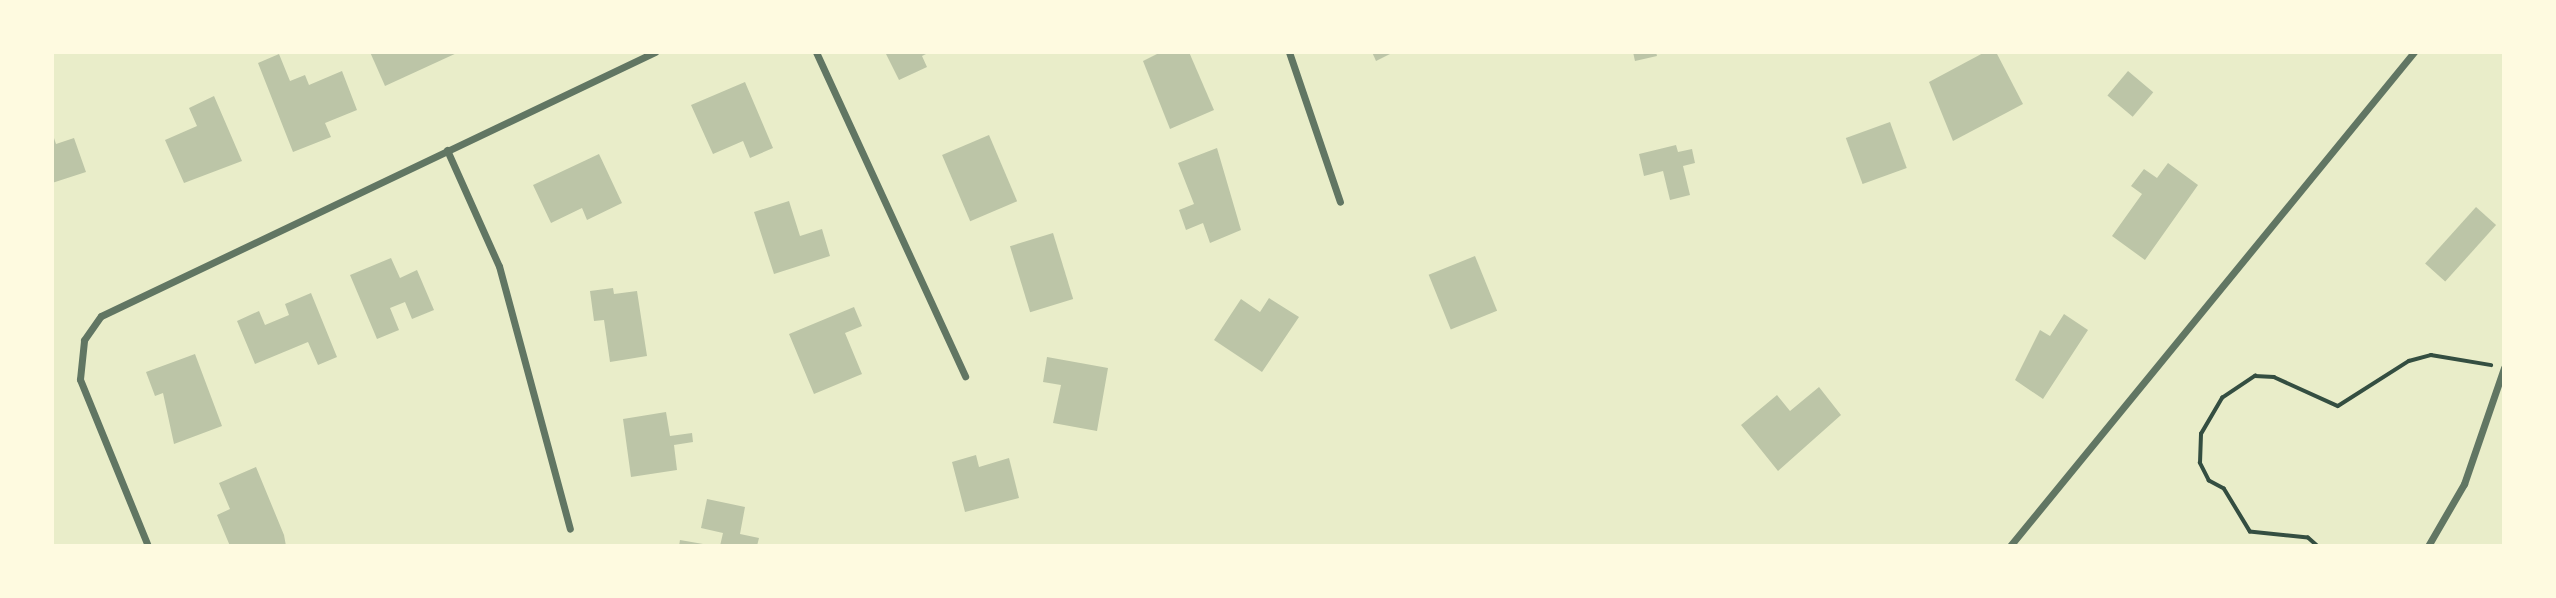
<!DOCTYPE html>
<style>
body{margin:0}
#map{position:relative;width:2556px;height:598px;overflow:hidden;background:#e9edc9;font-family:"DM Sans",sans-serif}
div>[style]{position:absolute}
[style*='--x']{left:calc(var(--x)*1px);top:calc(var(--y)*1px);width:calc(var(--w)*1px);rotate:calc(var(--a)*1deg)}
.building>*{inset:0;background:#bcc5a7;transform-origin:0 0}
.path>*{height:3.5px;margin:-1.75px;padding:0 1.75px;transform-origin:1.75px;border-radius:1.75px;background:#344e41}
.minor>*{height:7px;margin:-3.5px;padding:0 3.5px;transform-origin:3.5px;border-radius:3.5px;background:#617663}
span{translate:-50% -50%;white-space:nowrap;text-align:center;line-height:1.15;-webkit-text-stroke:5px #fefae0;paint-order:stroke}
.frame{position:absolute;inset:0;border:54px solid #fefae0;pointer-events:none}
</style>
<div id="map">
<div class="building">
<i style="clip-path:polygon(370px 52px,459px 52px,385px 86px)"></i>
<i style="clip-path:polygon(885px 52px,930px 52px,922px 56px,927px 67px,899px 80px)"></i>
<i style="clip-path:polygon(1161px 52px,1189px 52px,1214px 110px,1170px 129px,1143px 61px)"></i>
<i style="clip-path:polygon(1372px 52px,1394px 52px,1376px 61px)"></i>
<i style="clip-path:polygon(1633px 52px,1656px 52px,1657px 56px,1635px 61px)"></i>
<i style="clip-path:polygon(1985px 52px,1996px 52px,2023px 104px,1953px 141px,1929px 82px)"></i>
<i style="clip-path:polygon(279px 54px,290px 81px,305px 75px,309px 85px,342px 71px,357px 110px,325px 123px,331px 137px,293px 152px,258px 63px)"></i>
<i style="left:2128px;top:71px;width:33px;height:32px;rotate:40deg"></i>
<i style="clip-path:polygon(745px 82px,773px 148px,750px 158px,743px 141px,713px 154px,691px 105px)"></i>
<i style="clip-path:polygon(214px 96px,242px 161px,184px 183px,165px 140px,197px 126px,189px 108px)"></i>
<i style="left:1890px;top:122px;width:49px;height:47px;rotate:70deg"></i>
<i style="clip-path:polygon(53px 135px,56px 144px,74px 138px,86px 172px,52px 183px)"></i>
<i style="left:989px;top:135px;width:72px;height:51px;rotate:67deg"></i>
<i style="clip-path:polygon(1676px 145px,1678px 152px,1692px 149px,1695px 163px,1683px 166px,1690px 195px,1670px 200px,1663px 171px,1644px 176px,1639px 154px)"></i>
<i style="clip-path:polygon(1217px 148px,1241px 230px,1210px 243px,1203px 223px,1186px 230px,1179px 210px,1194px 204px,1178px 163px)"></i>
<i style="clip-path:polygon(599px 154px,622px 203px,587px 220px,582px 208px,551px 223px,533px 185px)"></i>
<i style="clip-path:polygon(2168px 163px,2198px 185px,2145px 260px,2112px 236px,2142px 194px,2131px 186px,2144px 169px,2157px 178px)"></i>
<i style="clip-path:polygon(789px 201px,800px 236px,822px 229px,830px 256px,774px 274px,754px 212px)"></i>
<i style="left:2476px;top:207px;width:27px;height:76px;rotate:42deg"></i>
<i style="left:1053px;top:233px;width:69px;height:45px;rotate:73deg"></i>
<i style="left:1475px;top:256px;width:59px;height:50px;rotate:68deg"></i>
<i style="clip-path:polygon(391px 258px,400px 278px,417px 270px,434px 310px,412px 319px,405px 302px,390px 308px,399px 330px,377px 339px,350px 275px)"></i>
<i style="clip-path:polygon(613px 288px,614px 294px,637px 291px,647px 356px,610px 362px,604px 320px,594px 321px,590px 291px)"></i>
<i style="clip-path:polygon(311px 293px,337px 357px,318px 365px,308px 342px,255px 364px,237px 321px,259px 311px,265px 325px,289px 315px,285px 304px)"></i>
<i style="clip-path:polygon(1269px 298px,1299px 317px,1262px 372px,1214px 340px,1241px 299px,1260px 312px)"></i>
<i style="clip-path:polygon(854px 307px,862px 326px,845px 333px,862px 374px,814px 394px,789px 334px)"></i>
<i style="clip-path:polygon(2064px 314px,2088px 330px,2043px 399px,2015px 380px,2040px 330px,2050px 336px)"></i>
<i style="clip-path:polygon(195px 354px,222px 426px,174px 444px,163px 393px,155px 396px,146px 372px)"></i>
<i style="clip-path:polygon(1047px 357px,1108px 368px,1097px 431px,1053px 423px,1061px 385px,1043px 382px)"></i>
<i style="clip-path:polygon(1819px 387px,1841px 415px,1778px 471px,1741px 425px,1777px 395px,1790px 411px)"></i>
<i style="clip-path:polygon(666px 412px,670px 436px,692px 433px,693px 442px,674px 445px,677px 470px,631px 477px,623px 419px)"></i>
<i style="clip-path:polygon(976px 455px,979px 467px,1009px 458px,1019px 498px,965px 512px,952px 462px)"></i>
<i style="clip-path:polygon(256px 467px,284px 535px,286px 546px,230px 546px,217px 515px,230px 509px,219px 483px)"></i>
<i style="clip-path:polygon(707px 499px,745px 507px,740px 534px,759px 538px,757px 546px,720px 546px,723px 533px,701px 528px)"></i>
<i style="clip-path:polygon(680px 540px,703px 544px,703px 546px,679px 546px)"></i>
</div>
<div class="path">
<i style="--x:2317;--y:546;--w:12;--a:-138"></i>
<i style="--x:2308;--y:538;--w:58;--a:-174.1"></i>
<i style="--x:2250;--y:532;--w:50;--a:-121.2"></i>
<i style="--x:2224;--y:489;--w:17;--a:-152"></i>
<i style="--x:2209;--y:481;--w:20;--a:-117"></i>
<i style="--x:2200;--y:463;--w:29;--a:-88"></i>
<i style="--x:2201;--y:434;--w:42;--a:-59.7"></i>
<i style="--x:2222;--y:398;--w:40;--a:-34"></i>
<i style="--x:2255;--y:376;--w:19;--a:3"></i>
<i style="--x:2274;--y:377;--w:70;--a:24.4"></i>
<i style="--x:2338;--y:406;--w:84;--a:-32.4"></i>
<i style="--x:2409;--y:361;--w:23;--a:-15"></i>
<i style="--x:2431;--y:355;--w:61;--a:9.5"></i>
</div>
<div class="minor">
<i style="--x:816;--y:52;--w:357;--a:65.3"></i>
<i style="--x:1289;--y:52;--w:158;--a:71.2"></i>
<i style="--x:447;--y:150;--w:127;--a:65.9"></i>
<i style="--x:499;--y:266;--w:272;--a:74.9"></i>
<i style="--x:148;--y:546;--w:180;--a:-112.2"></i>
<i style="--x:80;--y:379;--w:39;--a:-84"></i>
<i style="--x:84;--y:340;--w:29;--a:-55"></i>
<i style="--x:101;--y:316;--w:614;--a:-25.48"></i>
<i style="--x:2010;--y:546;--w:638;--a:-50.72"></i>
<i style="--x:2428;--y:546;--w:72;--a:-59.9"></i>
<i style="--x:2464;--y:484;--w:123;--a:-71"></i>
</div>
<div class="frame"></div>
</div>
